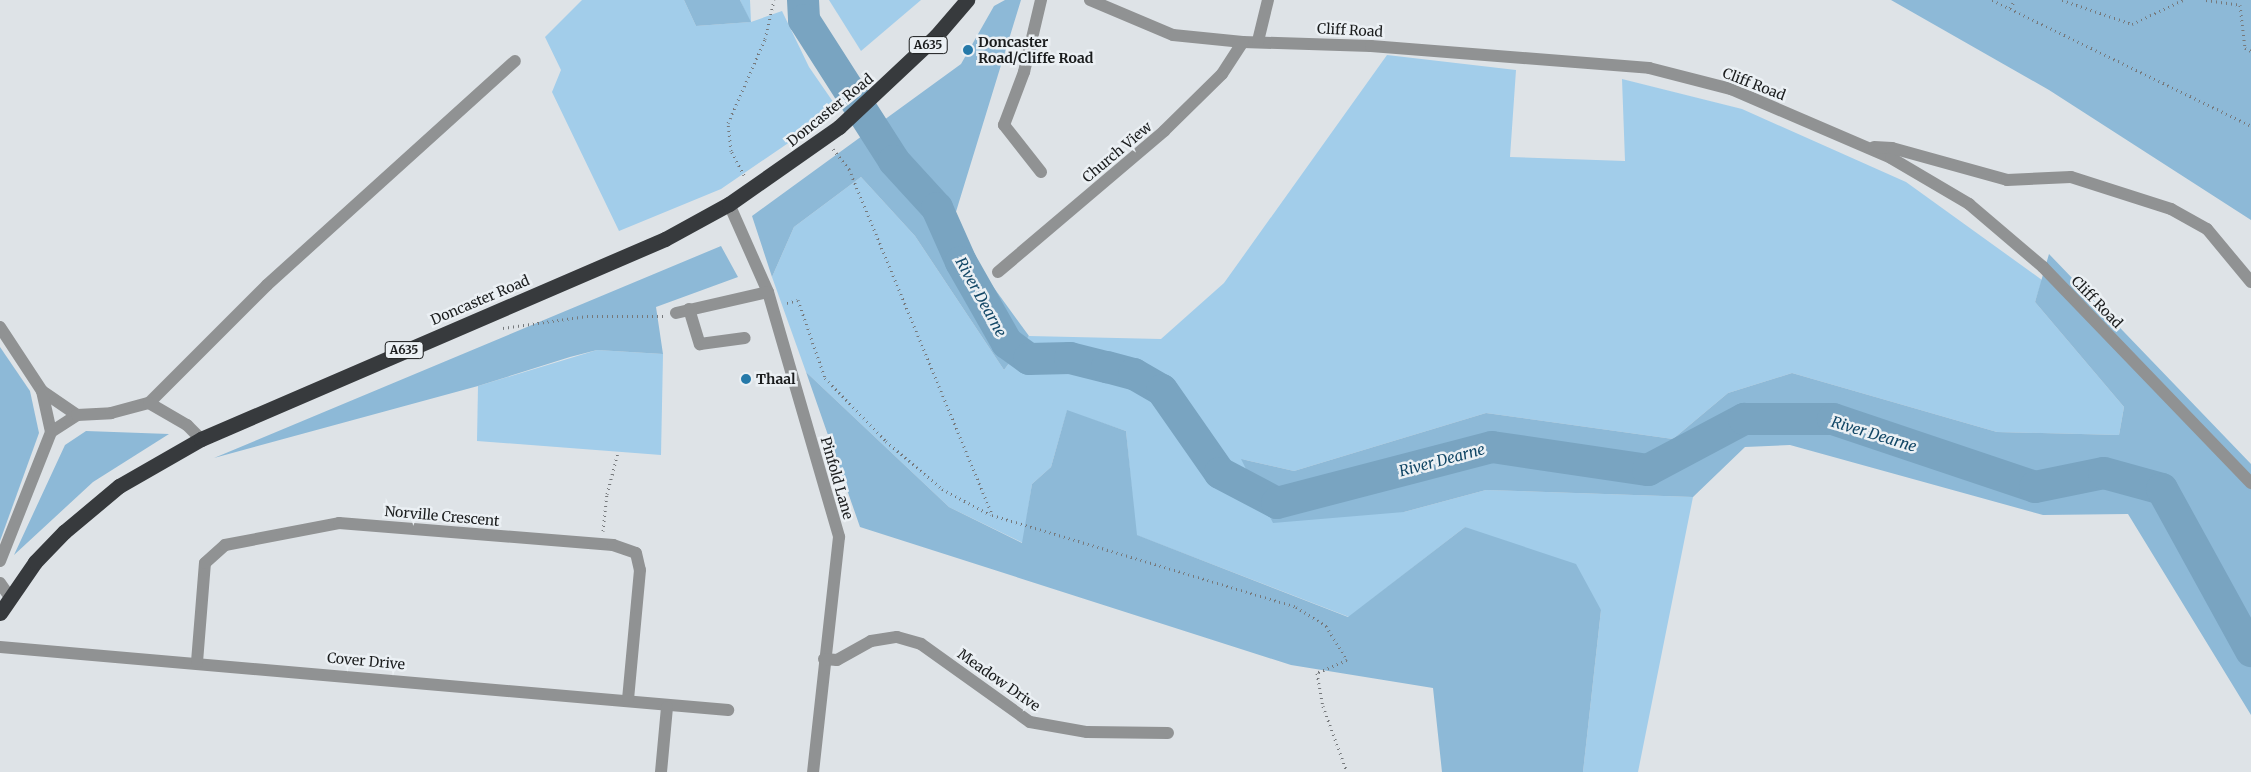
<!DOCTYPE html>
<style>
body{margin:0}
#map{position:relative;width:2251px;height:772px;overflow:hidden;background:#dee3e7;font-family:Merriweather,serif}
div>[style]{position:absolute}
[style*='--x']{left:calc(var(--x)*1px);top:calc(var(--y)*1px);width:calc(var(--w)*1px);rotate:calc(var(--a)*1deg)}
.green>*{inset:0;background:#a2cdea}
.forest>*{inset:0;background:#8db9d7}
.river>*{height:32px;margin:-16px;padding:0 16px;transform-origin:16px;border-radius:16px;background:#79a4c1}
.path>*{height:3px;margin-top:-1.5px;transform-origin:0;background:repeating-linear-gradient(90deg,#76797c 0 1px,transparent 0 5px)}
.minor>*{height:12px;margin:-6px;padding:0 6px;transform-origin:6px;border-radius:6px;background:#909293}
.highway>*{height:15px;margin:-7.5px;padding:0 7.5px;transform-origin:7.5px;border-radius:7.5px;background:#373a3d}
.dots>*{width:14px;height:14px;translate:-50% -50%;box-sizing:border-box;border:2px solid #ebf0f4;border-radius:50%}
span{translate:-50% -50%;white-space:nowrap;text-align:center;line-height:1.15;-webkit-text-stroke:5px #ebf0f4;paint-order:stroke}
.shield-label span{padding:1px 4px;background:#ebf0f4;border:1px solid;border-radius:4px;-webkit-text-stroke-width:0}
.shield-label{font-size:12px;color:#1a1c1d;font-weight:700}
.street-label{font-size:14px;color:#1a1c1d}
.poi-label{font-size:14px;color:#1a1c1d;font-weight:700}
.left{translate:0 -50%;text-align:left}
.water-label{font-size:15px;color:#124766;font-style:italic}
</style>
<div id="map">
<div class="green">
<i style="clip-path:polygon(582px 0,684px 0,696px 26px,750px 22px,740px 0,750px 0,751px 22px,782px 11px,809px 67px,838px 109px,721px 189px,619px 231px,552px 92px,561px 70px,545px 37px)"></i>
<i style="clip-path:polygon(829px 0,921px 0,861px 51px)"></i>
<i style="clip-path:polygon(1387px 55px,1516px 70px,1510px 157px,1625px 161px,1622px 79px,1742px 109px,1906px 182px,2042px 280px,2035px 302px,2124px 407px,2119px 435px,1997px 432px,1792px 373px,1728px 393px,1673px 439px,1486px 413px,1294px 471px,1241px 459px,1404px 512px,1486px 490px,1693px 497px,1638px 772px,1583px 772px,1601px 610px,1465px 527px,1349px 617px,1136px 535px,1126px 431px,1067px 411px,1051px 467px,1032px 484px,1023px 543px,949px 507px,806px 372px,772px 277px,794px 227px,861px 177px,915px 236px,1004px 370px,1029px 336px,1161px 339px,1224px 283px)"></i>
<i style="clip-path:polygon(597px 350px,663px 354px,661px 455px,477px 441px,478px 386px)"></i>
</div>
<div class="forest">
<i style="clip-path:polygon(684px 0,740px 0,751px 22px,696px 26px)"></i>
<i style="clip-path:polygon(1005px 0,1021px 0,955px 215px,981px 270px,1029px 336px,1004px 370px,915px 236px,861px 177px,794px 227px,772px 277px,752px 216px,961px 64px,994px 6px)"></i>
<i style="clip-path:polygon(1891px 0,2251px 0,2251px 220px,2049px 90px)"></i>
<i style="clip-path:polygon(721px 246px,738px 277px,656px 307px,663px 354px,597px 350px,570px 357px,478px 386px,214px 458px)"></i>
<i style="clip-path:polygon(2049px 254px,2251px 464px,2251px 715px,2128px 514px,2043px 515px,1790px 445px,1745px 447px,1693px 497px,1486px 490px,1404px 512px,1273px 523px,1241px 459px,1294px 471px,1486px 413px,1673px 439px,1728px 393px,1792px 373px,1997px 432px,2119px 435px,2124px 407px,2035px 302px)"></i>
<i style="clip-path:polygon(0 347px,30px 391px,39px 433px,0 541px)"></i>
<i style="clip-path:polygon(806px 372px,949px 507px,1022px 543px,1032px 484px,1051px 467px,1067px 410px,1126px 431px,1137px 535px,1348px 617px,1465px 527px,1576px 564px,1601px 610px,1583px 772px,1442px 772px,1433px 688px,1291px 665px,860px 527px)"></i>
<i style="clip-path:polygon(86px 431px,169px 434px,93px 482px,14px 555px,65px 445px)"></i>
</div>
<div class="river">
<i style="--x:803;--y:0;--w:20;--a:87"></i>
<i style="--x:804;--y:20;--w:167;--a:57.4"></i>
<i style="--x:894;--y:161;--w:64;--a:47.5"></i>
<i style="--x:937;--y:208;--w:59;--a:66"></i>
<i style="--x:961;--y:262;--w:93;--a:60.4"></i>
<i style="--x:1007;--y:343;--w:27;--a:36"></i>
<i style="--x:1029;--y:359;--w:41;--a:-1.4"></i>
<i style="--x:1070;--y:358;--w:38;--a:14"></i>
<i style="--x:1107;--y:367;--w:28;--a:15"></i>
<i style="--x:1134;--y:374;--w:32;--a:30"></i>
<i style="--x:1162;--y:390;--w:101;--a:55.1"></i>
<i style="--x:1220;--y:473;--w:64;--a:27.8"></i>
<i style="--x:1277;--y:503;--w:222;--a:-14.6"></i>
<i style="--x:1492;--y:447;--w:158;--a:8.4"></i>
<i style="--x:1648;--y:470;--w:109;--a:-28"></i>
<i style="--x:1744;--y:419;--w:89;--a:0"></i>
<i style="--x:1833;--y:419;--w:213;--a:18.6"></i>
<i style="--x:2035;--y:487;--w:70;--a:-11.5"></i>
<i style="--x:2104;--y:473;--w:60;--a:15.4"></i>
<i style="--x:2162;--y:489;--w:185;--a:61.2"></i>
</div>
<div class="path">
<i style="--x:1992;--y:0;--w:288;--a:25.9"></i>
<i style="--x:2062;--y:0;--w:74;--a:18.9"></i>
<i style="--x:2132;--y:24;--w:56;--a:-25.2"></i>
<i style="--x:2206;--y:0;--w:34;--a:8"></i>
<i style="--x:2240;--y:5;--w:43;--a:83.4"></i>
<i style="--x:2245;--y:48;--w:7;--a:27"></i>
<i style="--x:2010;--y:8;--w:9;--a:-58"></i>
<i style="--x:833;--y:149;--w:26;--a:51"></i>
<i style="--x:849;--y:169;--w:374;--a:67.5"></i>
<i style="--x:992;--y:515;--w:318;--a:16.8"></i>
<i style="--x:1296;--y:607;--w:36;--a:32"></i>
<i style="--x:1326;--y:626;--w:40;--a:58"></i>
<i style="--x:1347;--y:660;--w:33;--a:157"></i>
<i style="--x:1317;--y:673;--w:34;--a:80"></i>
<i style="--x:1323;--y:706;--w:70;--a:70"></i>
<i style="--x:744;--y:175;--w:27;--a:-118"></i>
<i style="--x:731;--y:151;--w:28;--a:-96"></i>
<i style="--x:728;--y:123;--w:92;--a:-66.2"></i>
<i style="--x:765;--y:39;--w:40;--a:-77"></i>
<i style="--x:787;--y:303;--w:11;--a:-15"></i>
<i style="--x:798;--y:300;--w:83;--a:70.9"></i>
<i style="--x:825;--y:378;--w:88;--a:45.9"></i>
<i style="--x:886;--y:441;--w:74;--a:40.6"></i>
<i style="--x:942;--y:489;--w:55;--a:28"></i>
<i style="--x:503;--y:328;--w:85;--a:-8.1"></i>
<i style="--x:587;--y:316;--w:77;--a:0"></i>
<i style="--x:603;--y:531;--w:37;--a:-84"></i>
<i style="--x:607;--y:494;--w:43;--a:-75.3"></i>
</div>
<div class="minor">
<i style="--x:1090;--y:0;--w:90;--a:22.9"></i>
<i style="--x:1173;--y:35;--w:70;--a:5.7"></i>
<i style="--x:1243;--y:42;--w:128;--a:1.8"></i>
<i style="--x:1371;--y:46;--w:279;--a:4.5"></i>
<i style="--x:1649;--y:68;--w:85;--a:14.4"></i>
<i style="--x:1731;--y:89;--w:174;--a:23.3"></i>
<i style="--x:1891;--y:158;--w:91;--a:30.5"></i>
<i style="--x:1969;--y:204;--w:97;--a:40.4"></i>
<i style="--x:2043;--y:267;--w:300;--a:46.1"></i>
<i style="--x:1258;--y:41;--w:42;--a:-76.3"></i>
<i style="--x:1874;--y:147;--w:18;--a:3"></i>
<i style="--x:1892;--y:148;--w:119;--a:15.5"></i>
<i style="--x:2007;--y:180;--w:64;--a:-2.7"></i>
<i style="--x:2071;--y:177;--w:105;--a:17.7"></i>
<i style="--x:2171;--y:209;--w:41;--a:29.1"></i>
<i style="--x:2207;--y:229;--w:69;--a:50.3"></i>
<i style="--x:1041;--y:172;--w:60;--a:-128.2"></i>
<i style="--x:1004;--y:125;--w:57;--a:-69.3"></i>
<i style="--x:1024;--y:72;--w:74;--a:-76.7"></i>
<i style="--x:729;--y:204;--w:96;--a:66.1"></i>
<i style="--x:768;--y:292;--w:255;--a:73.8"></i>
<i style="--x:839;--y:537;--w:236;--a:96.3"></i>
<i style="--x:998;--y:272;--w:218;--a:-40.3"></i>
<i style="--x:1164;--y:131;--w:81;--a:-44.5"></i>
<i style="--x:1222;--y:74;--w:38;--a:-57"></i>
<i style="--x:689;--y:309;--w:37;--a:73"></i>
<i style="--x:700;--y:344;--w:45;--a:-7.6"></i>
<i style="--x:676;--y:313;--w:94;--a:-12.9"></i>
<i style="--x:0;--y:327;--w:77;--a:56.7"></i>
<i style="--x:42;--y:391;--w:42;--a:34.4"></i>
<i style="--x:42;--y:391;--w:42;--a:77.6"></i>
<i style="--x:149;--y:403;--w:167;--a:-45"></i>
<i style="--x:267;--y:285;--w:334;--a:-42.1"></i>
<i style="--x:0;--y:561;--w:139;--a:-68.4"></i>
<i style="--x:51;--y:432;--w:31;--a:-33"></i>
<i style="--x:77;--y:415;--w:34;--a:-3"></i>
<i style="--x:111;--y:413;--w:39;--a:-15"></i>
<i style="--x:149;--y:403;--w:44;--a:30.1"></i>
<i style="--x:187;--y:425;--w:20;--a:45"></i>
<i style="--x:0;--y:583;--w:16;--a:55"></i>
<i style="--x:0;--y:647;--w:731;--a:4.95"></i>
<i style="--x:824;--y:659;--w:13;--a:4"></i>
<i style="--x:837;--y:660;--w:39;--a:-29"></i>
<i style="--x:871;--y:641;--w:26;--a:-9"></i>
<i style="--x:897;--y:637;--w:25;--a:16"></i>
<i style="--x:921;--y:644;--w:134;--a:35.6"></i>
<i style="--x:1030;--y:722;--w:58;--a:10"></i>
<i style="--x:1087;--y:732;--w:81;--a:0.7"></i>
<i style="--x:197;--y:662;--w:99;--a:-85.4"></i>
<i style="--x:205;--y:563;--w:27;--a:-42"></i>
<i style="--x:225;--y:545;--w:116;--a:-10.9"></i>
<i style="--x:339;--y:523;--w:275;--a:4.6"></i>
<i style="--x:613;--y:545;--w:24;--a:19"></i>
<i style="--x:636;--y:553;--w:17;--a:77"></i>
<i style="--x:640;--y:570;--w:130;--a:95.3"></i>
<i style="--x:661;--y:772;--w:65;--a:-84.7"></i>
</div>
<div class="highway">
<i style="--x:0;--y:613;--w:62;--a:-55.5"></i>
<i style="--x:35;--y:562;--w:42;--a:-46"></i>
<i style="--x:64;--y:532;--w:72;--a:-39.9"></i>
<i style="--x:119;--y:486;--w:95;--a:-29.8"></i>
<i style="--x:201;--y:439;--w:505;--a:-23.32"></i>
<i style="--x:665;--y:239;--w:73;--a:-28.7"></i>
<i style="--x:729;--y:204;--w:134;--a:-35"></i>
<i style="--x:839;--y:127;--w:133;--a:-43.2"></i>
<i style="--x:936;--y:36;--w:48;--a:-49.3"></i>
</div>
<div class="dots">
<i style="left:968px;top:50px;background:#2579a9"></i>
<i style="left:746px;top:379px;background:#2579a9"></i>
</div>
<div class="shield-label">
<span style="left:928px;top:45px">A635</span>
<span style="left:404px;top:350px">A635</span>
</div>
<div class="street-label">
<span style="left:1350px;top:30px;rotate:3deg">Cliff Road</span>
<span style="left:1754px;top:84px;rotate:21deg">Cliff Road</span>
<span style="left:830px;top:110px;rotate:-39deg">Doncaster Road</span>
<span style="left:1117px;top:152px;rotate:-40deg">Church View</span>
<span style="left:480px;top:300px;rotate:-23deg">Doncaster Road</span>
<span style="left:2097px;top:302px;rotate:46deg">Cliff Road</span>
<span style="left:837px;top:478px;rotate:74deg">Pinfold Lane</span>
<span style="left:442px;top:516px;rotate:5deg">Norville Crescent</span>
<span style="left:366px;top:661px;rotate:5deg">Cover Drive</span>
<span style="left:999px;top:680px;rotate:35deg">Meadow Drive</span>
</div>
<div class="poi-label">
<span class="left" style="left:978px;top:50px">Doncaster<br>Road/Cliffe Road</span>
<span class="left" style="left:756px;top:379px">Thaal</span>
</div>
<div class="water-label">
<span style="left:981px;top:297px;rotate:61deg">River Dearne</span>
<span style="left:1874px;top:434px;rotate:17deg">River Dearne</span>
<span style="left:1442px;top:460px;rotate:-15deg">River Dearne</span>
</div>
</div>
